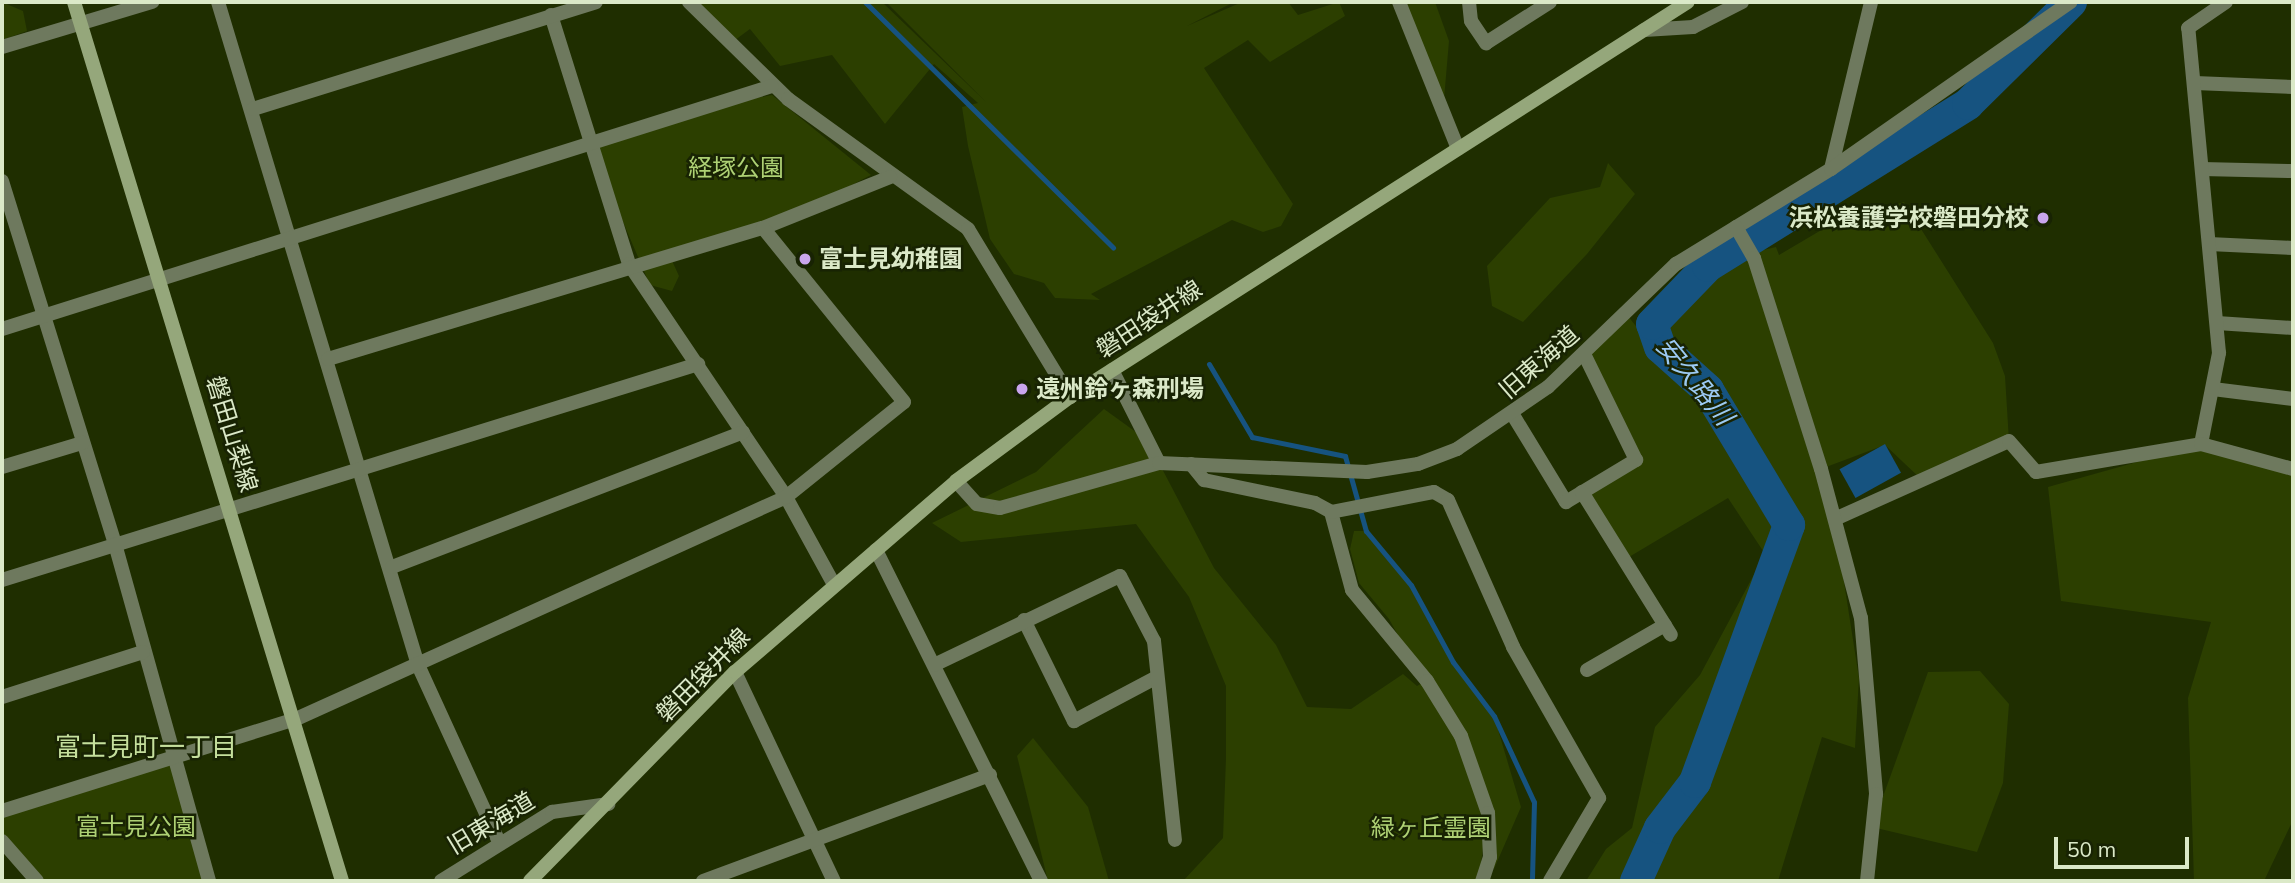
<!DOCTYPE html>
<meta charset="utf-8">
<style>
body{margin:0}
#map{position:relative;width:2295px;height:883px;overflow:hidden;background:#1f2e00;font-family:Mulish,"Noto Sans JP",sans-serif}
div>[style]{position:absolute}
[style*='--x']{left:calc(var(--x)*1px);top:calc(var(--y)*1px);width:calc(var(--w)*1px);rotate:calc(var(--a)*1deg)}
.green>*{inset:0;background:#2c3f00}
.water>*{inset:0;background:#165380;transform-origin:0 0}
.stream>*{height:5px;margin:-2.5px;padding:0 2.5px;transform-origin:2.5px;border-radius:2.5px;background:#165380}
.river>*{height:32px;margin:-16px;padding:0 16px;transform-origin:16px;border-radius:16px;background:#165380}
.minor>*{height:14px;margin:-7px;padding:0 7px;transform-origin:7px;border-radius:7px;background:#6e795e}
.tertiary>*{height:14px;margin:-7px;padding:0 7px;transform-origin:7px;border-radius:7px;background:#6e795e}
.secondary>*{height:14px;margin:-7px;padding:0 7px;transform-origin:7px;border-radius:7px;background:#95a77b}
.dots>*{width:19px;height:19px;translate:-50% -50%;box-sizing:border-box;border:4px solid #182303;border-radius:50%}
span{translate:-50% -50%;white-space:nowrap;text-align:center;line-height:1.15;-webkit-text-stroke:5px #182303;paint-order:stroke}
.park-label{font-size:24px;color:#aed174}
.poi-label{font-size:24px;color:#dbe9c8;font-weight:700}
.right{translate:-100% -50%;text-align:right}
.left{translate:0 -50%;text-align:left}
.street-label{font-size:24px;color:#dbe9c8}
.water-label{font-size:26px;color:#9ccaf3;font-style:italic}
.neighbourhood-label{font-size:26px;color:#c5df9d}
.frame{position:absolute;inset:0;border:4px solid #dbe9c8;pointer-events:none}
.scale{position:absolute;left:2054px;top:837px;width:135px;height:32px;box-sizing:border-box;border:4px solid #dbe9c8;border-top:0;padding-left:9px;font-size:21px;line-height:24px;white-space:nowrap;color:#dbe9c8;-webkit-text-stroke:5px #182303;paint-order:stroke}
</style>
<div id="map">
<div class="green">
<i style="clip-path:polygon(2px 2px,23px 11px,27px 31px,2px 40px)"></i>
<i style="clip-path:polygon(688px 2px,882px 2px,986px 102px,886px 2px,1234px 2px,1187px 26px,1242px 2px,1288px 2px,1298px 15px,1339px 2px,1345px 16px,1270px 62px,1248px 40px,1204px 68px,1293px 204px,1281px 226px,1263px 232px,1232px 220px,1091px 294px,1100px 300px,1055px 298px,1044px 283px,1014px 274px,990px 239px,968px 146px,962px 107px,978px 103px,934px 64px,885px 124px,832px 55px,780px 66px,750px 29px,731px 43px)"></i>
<i style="clip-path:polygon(1399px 2px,1435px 2px,1449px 41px,1443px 111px)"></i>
<i style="clip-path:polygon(772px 95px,871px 175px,792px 216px,669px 254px,679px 276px,672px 291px,650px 285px,591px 147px,719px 105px)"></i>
<i style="clip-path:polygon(1608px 163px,1635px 194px,1587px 254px,1523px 322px,1492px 306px,1487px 266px,1550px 198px,1600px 187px)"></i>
<i style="clip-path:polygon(1904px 202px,1993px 343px,2005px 376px,2009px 441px,1922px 480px,1885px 445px,1826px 467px,1859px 678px,1855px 748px,1822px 737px,1778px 881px,1586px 881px,1606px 849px,1632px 828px,1655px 727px,1700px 675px,1765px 554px,1728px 498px,1624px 560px,1585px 498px,1641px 462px,1586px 351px,1624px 311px,1721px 434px,1660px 347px,1662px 310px,1720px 260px,1776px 247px,1779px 255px,1840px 219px)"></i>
<i style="clip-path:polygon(1104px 409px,1147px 440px,1214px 568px,1276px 645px,1307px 707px,1351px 709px,1403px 674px,1417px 686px,1424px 682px,1389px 619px,1359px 583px,1350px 549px,1354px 531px,1366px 531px,1411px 585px,1453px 662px,1494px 716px,1521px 807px,1494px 869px,1487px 814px,1479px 881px,1183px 881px,1223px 838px,1226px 758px,1226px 686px,1189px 597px,1136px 524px,961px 542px,932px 523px,1036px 472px)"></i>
<i style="clip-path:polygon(2201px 444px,2293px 469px,2293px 820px,2264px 881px,2194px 881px,2188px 698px,2211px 622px,2061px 601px,2048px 487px)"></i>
<i style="clip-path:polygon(1980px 671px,2009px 704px,2003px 783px,1977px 852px,1872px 827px,1928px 672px)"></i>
<i style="clip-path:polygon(1033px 738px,1088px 807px,1109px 881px,1048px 881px,1017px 756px)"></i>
<i style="clip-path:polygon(171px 758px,209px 881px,41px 881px,2px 836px,2px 816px)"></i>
</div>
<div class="water">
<i style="left:1885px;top:444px;width:33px;height:52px;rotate:61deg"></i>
</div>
<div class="stream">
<i style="--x:865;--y:2;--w:349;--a:44.7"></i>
<i style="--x:1209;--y:364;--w:85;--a:59.5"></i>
<i style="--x:1252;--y:437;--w:95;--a:11.5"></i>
<i style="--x:1345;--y:456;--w:78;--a:74.4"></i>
<i style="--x:1366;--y:531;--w:70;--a:50.2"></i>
<i style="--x:1411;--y:585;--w:88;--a:61.4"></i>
<i style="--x:1453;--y:662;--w:68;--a:52.8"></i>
<i style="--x:1494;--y:716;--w:95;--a:65.1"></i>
<i style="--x:1534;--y:802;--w:79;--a:91.5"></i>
</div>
<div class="river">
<i style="--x:1636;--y:881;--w:58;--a:-65.6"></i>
<i style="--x:1660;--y:828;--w:58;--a:-52.7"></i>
<i style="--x:1695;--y:782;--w:274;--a:-69.9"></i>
<i style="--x:1789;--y:525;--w:157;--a:-121"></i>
<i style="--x:1708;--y:390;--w:64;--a:-138.1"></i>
<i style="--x:1660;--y:347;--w:24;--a:-109"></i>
<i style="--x:1652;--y:324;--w:81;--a:-46"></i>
<i style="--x:1708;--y:266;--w:306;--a:-31.9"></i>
<i style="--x:1968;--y:104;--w:145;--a:-44.7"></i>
</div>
<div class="minor">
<i style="--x:218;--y:2;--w:693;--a:73.21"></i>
<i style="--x:418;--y:665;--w:192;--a:65.4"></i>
<i style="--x:689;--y:2;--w:139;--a:44.4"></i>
<i style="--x:788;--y:99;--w:222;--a:35.8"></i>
<i style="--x:968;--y:229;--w:197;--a:58.7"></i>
<i style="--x:1399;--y:2;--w:158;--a:68.1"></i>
<i style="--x:1469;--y:2;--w:19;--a:84"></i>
<i style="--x:1471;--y:21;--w:27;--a:56"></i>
<i style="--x:1486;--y:43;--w:76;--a:-32.6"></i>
<i style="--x:551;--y:15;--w:261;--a:72.6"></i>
<i style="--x:629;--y:264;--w:281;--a:56"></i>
<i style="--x:786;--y:497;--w:98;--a:61.3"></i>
<i style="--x:1644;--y:30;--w:49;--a:-3.5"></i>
<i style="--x:1693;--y:27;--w:55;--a:-27"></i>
<i style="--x:2;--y:47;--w:157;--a:-16.7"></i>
<i style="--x:2195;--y:83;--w:98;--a:2.3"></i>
<i style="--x:253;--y:109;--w:359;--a:-17.3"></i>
<i style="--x:1831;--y:169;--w:172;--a:-76.5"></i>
<i style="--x:2202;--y:169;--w:91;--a:1.3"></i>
<i style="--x:2;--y:181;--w:380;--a:72.7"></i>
<i style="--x:115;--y:544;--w:350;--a:74.4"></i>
<i style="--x:2209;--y:244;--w:84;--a:2.7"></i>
<i style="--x:2217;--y:323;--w:76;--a:3.8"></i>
<i style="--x:2;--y:329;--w:807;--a:-17.51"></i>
<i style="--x:328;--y:359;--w:454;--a:-16.8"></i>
<i style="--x:763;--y:228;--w:137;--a:-21.9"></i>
<i style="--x:1112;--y:370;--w:104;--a:63.2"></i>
<i style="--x:2213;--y:389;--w:81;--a:7.1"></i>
<i style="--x:1513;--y:415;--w:102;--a:58.7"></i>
<i style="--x:1566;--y:502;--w:82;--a:-31"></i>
<i style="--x:1636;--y:460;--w:118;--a:-116.1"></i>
<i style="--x:2201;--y:444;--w:93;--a:-78.8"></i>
<i style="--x:2219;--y:353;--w:326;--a:-95.4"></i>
<i style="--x:2188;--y:28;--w:46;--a:-34.4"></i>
<i style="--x:1191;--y:464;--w:21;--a:51"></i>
<i style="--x:1204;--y:480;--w:113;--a:11.7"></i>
<i style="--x:1315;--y:503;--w:18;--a:29"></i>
<i style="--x:1331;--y:512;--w:81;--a:74.9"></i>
<i style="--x:1352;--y:590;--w:118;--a:50.5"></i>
<i style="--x:1427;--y:681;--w:65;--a:58.3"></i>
<i style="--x:1461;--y:736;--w:82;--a:70.7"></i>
<i style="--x:1488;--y:813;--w:44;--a:87.4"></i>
<i style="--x:1490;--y:857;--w:25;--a:108"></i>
<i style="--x:2;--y:467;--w:84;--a:-16.7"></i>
<i style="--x:956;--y:481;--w:31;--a:48"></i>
<i style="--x:977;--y:504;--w:23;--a:10"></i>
<i style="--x:1000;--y:508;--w:165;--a:-15.8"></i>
<i style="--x:1159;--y:463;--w:208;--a:2.5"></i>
<i style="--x:1367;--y:472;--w:52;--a:-8.9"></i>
<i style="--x:1418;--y:464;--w:42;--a:-21"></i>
<i style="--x:1457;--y:449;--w:110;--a:-34.3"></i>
<i style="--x:1548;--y:387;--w:178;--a:-43.9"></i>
<i style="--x:1676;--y:264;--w:182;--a:-31.5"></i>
<i style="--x:1831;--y:169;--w:292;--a:-34.9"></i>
<i style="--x:1582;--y:492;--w:168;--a:58.1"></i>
<i style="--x:1331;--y:512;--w:105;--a:-11"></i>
<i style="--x:1434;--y:492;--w:16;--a:30"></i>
<i style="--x:1448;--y:500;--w:161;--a:66.1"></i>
<i style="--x:1513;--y:647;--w:174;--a:60.3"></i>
<i style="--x:1599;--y:798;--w:96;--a:120.6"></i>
<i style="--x:1837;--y:518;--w:188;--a:-24.1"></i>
<i style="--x:2009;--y:441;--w:41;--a:48.9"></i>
<i style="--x:2036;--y:472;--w:167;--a:-9.6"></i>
<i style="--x:2201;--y:444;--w:95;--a:15.2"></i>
<i style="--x:876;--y:550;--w:370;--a:63.5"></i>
<i style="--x:392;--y:567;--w:376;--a:-21"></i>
<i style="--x:2;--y:580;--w:729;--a:-17.24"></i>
<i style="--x:1024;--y:620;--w:113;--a:63.7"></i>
<i style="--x:1074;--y:721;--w:94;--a:-27.9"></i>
<i style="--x:934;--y:665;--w:206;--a:-25.6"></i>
<i style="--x:1120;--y:576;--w:73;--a:62.4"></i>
<i style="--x:1154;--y:641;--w:200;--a:84"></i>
<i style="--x:1587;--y:670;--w:90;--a:-30"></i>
<i style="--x:735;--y:672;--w:231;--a:64.7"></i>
<i style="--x:2;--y:697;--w:148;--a:-17.7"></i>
<i style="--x:2;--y:811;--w:308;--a:-17.4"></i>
<i style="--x:296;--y:719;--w:538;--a:-24.37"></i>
<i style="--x:786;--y:497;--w:151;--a:-38.8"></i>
<i style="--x:904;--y:402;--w:224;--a:-129"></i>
<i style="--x:2;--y:841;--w:53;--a:48.8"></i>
<i style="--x:703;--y:881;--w:306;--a:-20.3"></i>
</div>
<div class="tertiary">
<i style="--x:1736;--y:227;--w:36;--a:60"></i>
<i style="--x:1754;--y:258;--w:221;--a:72.4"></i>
<i style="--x:1821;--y:469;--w:154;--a:75"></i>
<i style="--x:1861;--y:618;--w:177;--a:85.1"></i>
<i style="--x:1876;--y:794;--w:87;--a:95.9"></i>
<i style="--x:441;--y:881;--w:131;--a:-31.9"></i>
<i style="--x:552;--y:812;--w:57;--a:-8.1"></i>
</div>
<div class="secondary">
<i style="--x:74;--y:2;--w:919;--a:73.04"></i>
<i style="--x:530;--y:881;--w:293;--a:-45.6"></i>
<i style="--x:735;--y:672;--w:292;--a:-40.8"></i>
<i style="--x:956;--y:481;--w:142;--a:-36.4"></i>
<i style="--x:1070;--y:397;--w:733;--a:-32.59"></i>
</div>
<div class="dots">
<i style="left:2043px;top:218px;background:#c9a5ee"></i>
<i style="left:805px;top:259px;background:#c9a5ee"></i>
<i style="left:1022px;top:389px;background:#c9a5ee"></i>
</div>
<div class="park-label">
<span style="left:736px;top:168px">経塚公園</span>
<span style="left:136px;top:827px">富士見公園</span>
<span style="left:1431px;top:828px">緑ヶ丘霊園</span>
</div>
<div class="poi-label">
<span class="right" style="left:2029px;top:218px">浜松養護学校磐田分校</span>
<span class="left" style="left:819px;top:259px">富士見幼稚園</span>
<span class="left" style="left:1036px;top:389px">遠州鈴ヶ森刑場</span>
</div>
<div class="street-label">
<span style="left:1149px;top:319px;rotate:-33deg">磐田袋井線</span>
<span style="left:1539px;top:362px;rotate:-41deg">旧東海道</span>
<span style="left:232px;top:434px;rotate:73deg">磐田山梨線</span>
<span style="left:703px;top:675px;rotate:-45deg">磐田袋井線</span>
<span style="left:491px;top:823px;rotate:-31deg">旧東海道</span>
</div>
<div class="water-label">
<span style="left:1695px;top:381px;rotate:51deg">安久路川</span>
</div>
<div class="neighbourhood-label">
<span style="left:146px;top:747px">富士見町一丁目</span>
</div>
<div class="frame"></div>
<div class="scale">50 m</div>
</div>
